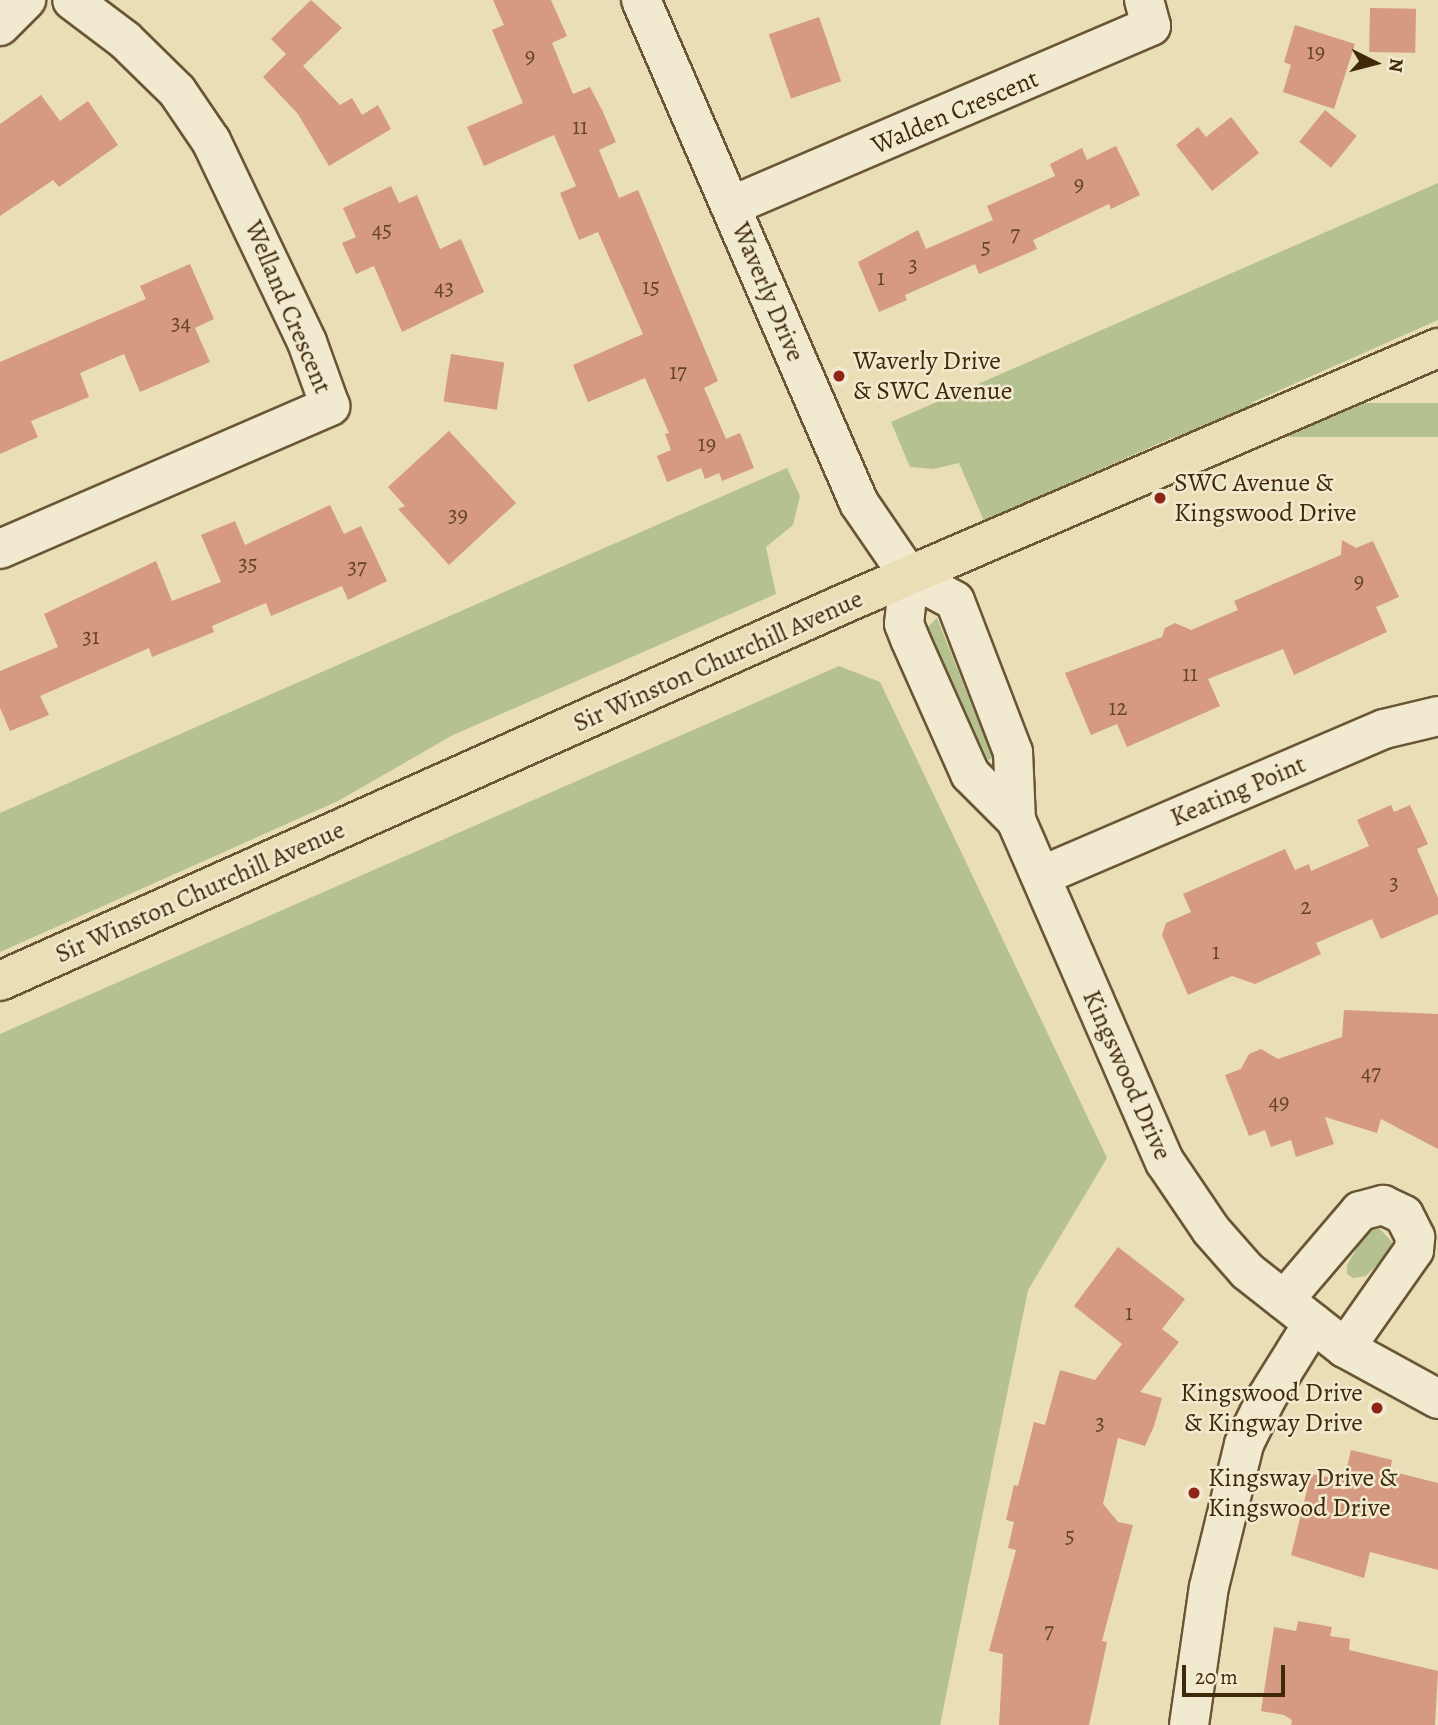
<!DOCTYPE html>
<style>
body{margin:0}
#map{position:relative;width:1438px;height:1725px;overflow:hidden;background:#e9deb6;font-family:Alegreya,serif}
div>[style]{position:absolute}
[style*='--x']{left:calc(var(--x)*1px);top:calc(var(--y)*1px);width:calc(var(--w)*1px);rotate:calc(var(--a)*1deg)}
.green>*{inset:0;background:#b5c18f;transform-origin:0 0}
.building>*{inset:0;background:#d59a81;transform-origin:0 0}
.roads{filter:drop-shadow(2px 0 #6a5634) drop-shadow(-2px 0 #6a5634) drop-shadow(0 2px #6a5634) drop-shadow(0 -2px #6a5634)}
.minor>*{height:38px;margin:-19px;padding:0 19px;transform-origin:19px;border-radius:19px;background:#f1ead0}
.major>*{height:38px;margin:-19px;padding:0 19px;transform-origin:19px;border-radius:19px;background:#e9deb6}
.dots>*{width:19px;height:19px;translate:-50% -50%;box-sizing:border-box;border:4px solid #f1ead0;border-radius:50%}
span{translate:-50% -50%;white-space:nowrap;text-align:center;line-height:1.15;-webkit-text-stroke:5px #f1ead0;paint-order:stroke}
.number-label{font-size:23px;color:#654526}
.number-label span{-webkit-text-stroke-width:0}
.street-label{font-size:26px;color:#402908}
.poi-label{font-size:26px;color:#402908}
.left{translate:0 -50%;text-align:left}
.right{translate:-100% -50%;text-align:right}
.north{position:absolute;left:1340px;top:28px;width:70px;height:70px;-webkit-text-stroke:5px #f1ead0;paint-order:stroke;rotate:96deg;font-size:19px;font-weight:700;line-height:28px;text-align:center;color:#402908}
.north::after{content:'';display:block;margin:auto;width:24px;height:32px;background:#402908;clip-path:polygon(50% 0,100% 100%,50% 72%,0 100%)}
.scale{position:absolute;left:1182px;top:1665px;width:103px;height:32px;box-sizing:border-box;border:4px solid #402908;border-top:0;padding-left:9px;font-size:21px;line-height:24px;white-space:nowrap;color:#402908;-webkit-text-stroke:5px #f1ead0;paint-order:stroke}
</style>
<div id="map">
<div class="green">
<i style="clip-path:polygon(1438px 183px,1438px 320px,984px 521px,959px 463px,933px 469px,910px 467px,891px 422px)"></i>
<i style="left:1438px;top:403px;width:34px;height:440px;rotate:90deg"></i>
<i style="clip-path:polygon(787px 468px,800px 496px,793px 525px,766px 547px,776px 594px,453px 735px,338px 801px,0 952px,0 813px)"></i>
<i style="clip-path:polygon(937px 618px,993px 758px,988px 760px,926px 629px)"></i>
<i style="clip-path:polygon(839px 666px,880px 682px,1107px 1158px,1028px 1290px,940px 1725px,0 1725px,0 1034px)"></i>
<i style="clip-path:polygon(1378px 1227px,1392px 1242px,1388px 1253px,1366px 1276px,1353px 1278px,1347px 1274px,1347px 1265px,1368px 1229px)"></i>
</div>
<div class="building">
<i style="clip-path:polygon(311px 0,342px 28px,303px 66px,340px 105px,352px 98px,362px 115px,378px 105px,391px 129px,329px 166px,298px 114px,263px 77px,286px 54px,271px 39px)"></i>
<i style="clip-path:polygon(493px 0,551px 0,567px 36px,552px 43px,573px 94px,590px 87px,602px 110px,616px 142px,599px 150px,619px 198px,638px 190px,718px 381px,704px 388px,726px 439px,740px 433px,754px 468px,722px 481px,719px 473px,705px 479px,701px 468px,667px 482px,657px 456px,671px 450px,665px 434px,669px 433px,645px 378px,588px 402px,573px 365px,643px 334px,598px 232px,579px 240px,560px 193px,576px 186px,554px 135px,484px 166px,467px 127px,523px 103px,492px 30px,504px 25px)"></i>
<i style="left:1370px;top:8px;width:46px;height:44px;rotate:1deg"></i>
<i style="left:819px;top:17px;width:68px;height:53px;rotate:71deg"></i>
<i style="clip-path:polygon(1295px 25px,1355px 44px,1334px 109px,1283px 92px,1291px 65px,1284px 62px)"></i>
<i style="clip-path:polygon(41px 95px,60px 121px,88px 101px,118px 145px,59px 187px,53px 180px,0 216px,0 124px)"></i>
<i style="left:1325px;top:110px;width:41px;height:41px;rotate:39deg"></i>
<i style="clip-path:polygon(1231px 117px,1259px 153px,1212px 191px,1176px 145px,1198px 127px,1206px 137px)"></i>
<i style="clip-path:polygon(1116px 146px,1140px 195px,1111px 209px,1109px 204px,1033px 240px,1037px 249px,1010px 261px,979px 274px,975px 264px,905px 295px,907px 300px,879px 312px,858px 262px,918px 230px,926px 249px,993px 220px,987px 206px,1055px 176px,1050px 164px,1082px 148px,1087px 160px)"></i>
<i style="clip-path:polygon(391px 186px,399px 203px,417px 195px,440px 249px,461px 239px,484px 292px,402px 332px,374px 266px,356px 274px,342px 243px,356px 237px,343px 208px)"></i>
<i style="clip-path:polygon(190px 264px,214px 319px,195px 328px,210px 362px,140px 392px,124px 354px,80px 373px,89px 397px,31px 421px,38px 437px,0 454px,0 362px,146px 299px,140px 286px)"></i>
<i style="left:451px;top:354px;width:54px;height:48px;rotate:9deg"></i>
<i style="clip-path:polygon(449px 431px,516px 503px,449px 565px,398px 509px,405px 506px,388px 487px)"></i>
<i style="clip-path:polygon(330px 505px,344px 534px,361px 526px,387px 581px,348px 600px,342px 586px,271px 616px,266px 603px,212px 626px,214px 632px,152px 657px,149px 648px,40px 696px,49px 715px,10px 731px,0 708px,0 671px,58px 647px,44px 614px,156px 561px,172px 601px,221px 582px,201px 535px,235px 521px,245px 545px)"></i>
<i style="clip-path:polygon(1342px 540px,1356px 548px,1373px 541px,1399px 597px,1376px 607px,1387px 632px,1294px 675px,1283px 649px,1208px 679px,1220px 706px,1127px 747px,1117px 724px,1091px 735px,1065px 673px,1162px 637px,1165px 628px,1175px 623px,1191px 630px,1238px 610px,1234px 601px,1341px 555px)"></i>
<i style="clip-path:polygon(1391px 805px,1394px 812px,1410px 805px,1428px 844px,1417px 849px,1438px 898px,1438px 914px,1381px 939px,1372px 919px,1316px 943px,1321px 954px,1255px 984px,1232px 976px,1188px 995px,1162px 935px,1166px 923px,1191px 912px,1183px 894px,1285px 849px,1295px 870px,1309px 864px,1311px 871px,1369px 846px,1357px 820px)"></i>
<i style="clip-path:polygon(1344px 1010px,1438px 1014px,1438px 1149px,1381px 1119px,1377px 1133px,1325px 1117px,1334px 1144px,1296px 1157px,1291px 1140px,1271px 1147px,1265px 1130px,1249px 1136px,1225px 1075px,1241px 1069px,1249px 1054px,1261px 1049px,1278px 1059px,1342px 1037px)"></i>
<i style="clip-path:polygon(1118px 1247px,1185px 1299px,1162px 1329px,1179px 1342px,1140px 1392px,1162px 1398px,1154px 1426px,1145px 1446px,1118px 1438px,1103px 1504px,1118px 1522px,1133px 1525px,1102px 1641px,1107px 1642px,1089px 1725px,999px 1725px,1003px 1654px,989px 1651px,1016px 1550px,1008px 1548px,1014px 1522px,1006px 1520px,1014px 1485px,1018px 1486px,1034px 1422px,1045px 1425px,1060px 1370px,1095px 1380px,1122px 1344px,1074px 1306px)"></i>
<i style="clip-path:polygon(1351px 1450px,1392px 1460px,1390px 1471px,1438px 1483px,1438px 1570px,1370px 1552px,1364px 1578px,1291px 1555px,1311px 1474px,1344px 1480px)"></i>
<i style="clip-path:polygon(1298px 1621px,1332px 1627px,1330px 1636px,1350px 1639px,1349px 1650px,1438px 1671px,1435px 1725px,1291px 1725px,1292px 1720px,1284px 1715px,1261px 1711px,1274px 1627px,1296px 1631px)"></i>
</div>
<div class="roads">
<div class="minor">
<i style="--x:641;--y:0;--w:548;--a:66.57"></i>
<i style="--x:859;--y:503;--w:88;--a:55.6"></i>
<i style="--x:909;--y:576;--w:52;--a:28.5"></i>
<i style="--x:955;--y:601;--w:162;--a:69"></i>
<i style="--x:1013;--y:752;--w:68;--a:87.5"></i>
<i style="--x:0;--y:26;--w:37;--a:-45"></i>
<i style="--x:731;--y:206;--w:457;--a:-23.2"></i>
<i style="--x:1151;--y:26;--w:27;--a:-105"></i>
<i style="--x:0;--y:549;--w:360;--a:-23.4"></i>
<i style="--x:330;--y:406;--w:68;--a:-109.8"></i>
<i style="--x:307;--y:342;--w:223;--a:-115.5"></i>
<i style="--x:211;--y:141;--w:60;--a:-124.2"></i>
<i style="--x:177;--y:91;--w:73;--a:-135.6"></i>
<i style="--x:125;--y:40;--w:66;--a:-143"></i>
<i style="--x:909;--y:576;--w:48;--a:95.9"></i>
<i style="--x:904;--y:624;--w:16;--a:68"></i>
<i style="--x:910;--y:639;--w:148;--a:66"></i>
<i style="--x:970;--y:774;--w:65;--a:45"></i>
<i style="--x:1016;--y:820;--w:373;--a:66.5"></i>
<i style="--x:1165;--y:1162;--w:82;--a:55.9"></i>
<i style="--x:1211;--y:1230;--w:55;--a:48.7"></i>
<i style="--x:1247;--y:1271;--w:125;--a:38.2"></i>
<i style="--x:1345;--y:1348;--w:106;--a:28.7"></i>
<i style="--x:1041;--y:876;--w:373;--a:-23.2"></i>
<i style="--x:1384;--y:729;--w:56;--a:-13.5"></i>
<i style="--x:1284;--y:1300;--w:117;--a:-49.5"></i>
<i style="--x:1360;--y:1211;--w:24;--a:-15"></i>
<i style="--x:1383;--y:1205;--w:23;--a:25"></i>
<i style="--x:1404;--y:1215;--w:25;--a:63"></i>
<i style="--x:1415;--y:1237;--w:13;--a:94"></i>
<i style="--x:1414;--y:1250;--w:120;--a:125.1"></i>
<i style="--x:1189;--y:1725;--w:139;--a:-81.8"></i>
<i style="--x:1209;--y:1587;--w:147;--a:-76.2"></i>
<i style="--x:1244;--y:1444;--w:52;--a:-63.9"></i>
<i style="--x:1267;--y:1397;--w:87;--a:-58.1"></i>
</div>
<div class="major">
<i style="--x:0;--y:981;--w:923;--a:-24.09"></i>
<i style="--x:843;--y:604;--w:648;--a:-23.28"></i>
</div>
</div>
<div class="dots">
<i style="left:839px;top:376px;background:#8f2418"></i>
<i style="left:1160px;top:498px;background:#8f2418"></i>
<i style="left:1377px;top:1408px;background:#8f2418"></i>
<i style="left:1194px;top:1493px;background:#8f2418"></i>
</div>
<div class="number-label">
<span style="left:1316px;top:52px">19</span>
<span style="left:530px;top:56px">9</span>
<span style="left:580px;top:127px">11</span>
<span style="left:1079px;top:184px">9</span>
<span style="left:382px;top:230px">45</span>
<span style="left:1015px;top:234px">7</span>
<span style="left:986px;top:247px">5</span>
<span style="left:913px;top:265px">3</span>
<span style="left:881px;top:278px">1</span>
<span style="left:651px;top:287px">15</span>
<span style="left:444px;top:288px">43</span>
<span style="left:181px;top:323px">34</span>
<span style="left:678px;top:372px">17</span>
<span style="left:707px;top:444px">19</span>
<span style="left:458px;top:515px">39</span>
<span style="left:248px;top:564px">35</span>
<span style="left:357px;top:567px">37</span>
<span style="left:1359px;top:581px">9</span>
<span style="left:91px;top:637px">31</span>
<span style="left:1190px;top:674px">11</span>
<span style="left:1118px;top:708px">12</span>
<span style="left:1394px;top:883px">3</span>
<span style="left:1306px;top:907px">2</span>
<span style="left:1216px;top:952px">1</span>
<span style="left:1371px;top:1073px">47</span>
<span style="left:1279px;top:1102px">49</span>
<span style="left:1129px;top:1313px">1</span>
<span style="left:1100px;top:1423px">3</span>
<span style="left:1070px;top:1536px">5</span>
<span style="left:1049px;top:1631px">7</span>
</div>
<div class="street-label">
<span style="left:955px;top:112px;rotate:-23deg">Walden Crescent</span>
<span style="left:768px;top:292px;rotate:67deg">Waverly Drive</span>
<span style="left:288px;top:307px;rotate:67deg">Welland Crescent</span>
<span style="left:718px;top:661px;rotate:-24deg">Sir Winston Churchill Avenue</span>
<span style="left:1238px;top:791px;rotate:-23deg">Keating Point</span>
<span style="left:200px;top:892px;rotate:-24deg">Sir Winston Churchill Avenue</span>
<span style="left:1127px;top:1075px;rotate:66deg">Kingswood Drive</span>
</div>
<div class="poi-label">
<span class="left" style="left:853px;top:376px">Waverly Drive<br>&amp; SWC Avenue</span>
<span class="left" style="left:1174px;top:498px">SWC Avenue &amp;<br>Kingswood Drive</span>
<span class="right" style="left:1363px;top:1408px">Kingswood Drive<br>&amp; Kingway Drive</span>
<span class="left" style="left:1208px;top:1493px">Kingsway Drive &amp;<br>Kingswood Drive</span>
</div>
<div class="north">N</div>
<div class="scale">20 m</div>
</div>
